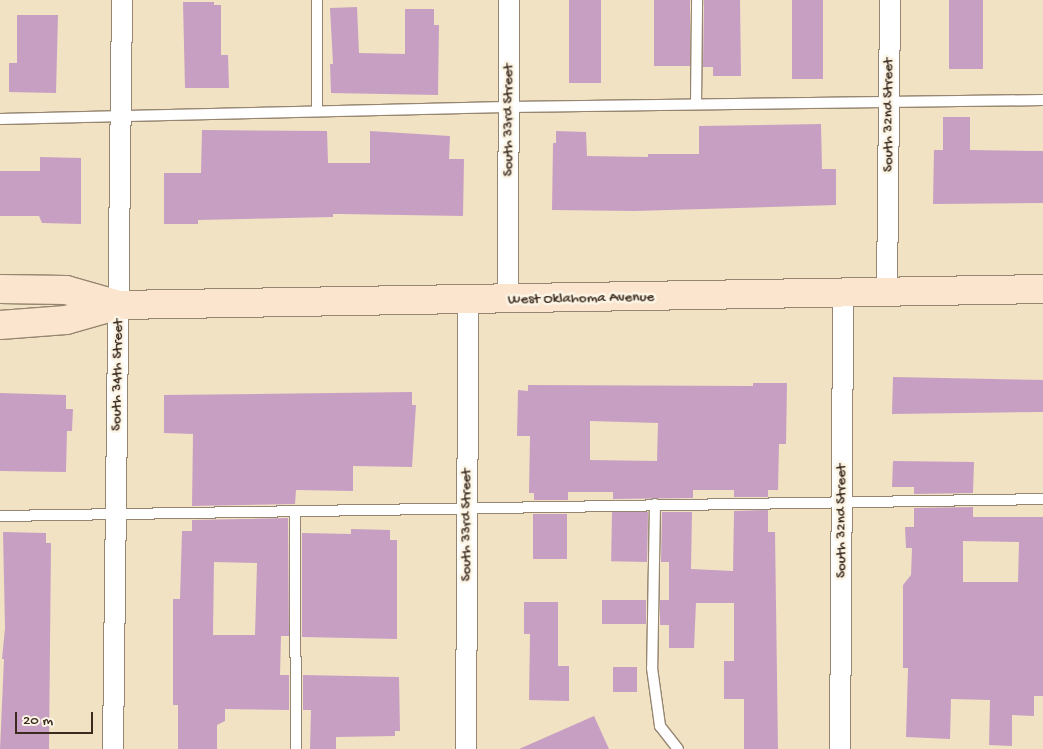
<!DOCTYPE html>
<style>
body{margin:0}
#map{position:relative;width:1043px;height:749px;overflow:hidden;background:#f1e2c4;font-family:"Gochi Hand",sans-serif}
div>[style]{position:absolute}
[style*='--x']{left:calc(var(--x)*1px);top:calc(var(--y)*1px);width:calc(var(--w)*1px);rotate:calc(var(--a)*1deg)}
.building>*{inset:0;background:#c79fc3;transform-origin:0 0}
.roads{filter:drop-shadow(1px 0 #968671) drop-shadow(-1px 0 #968671) drop-shadow(0 1px #968671) drop-shadow(0 -1px #968671)}
.lane>*{height:10px;margin:-5px;padding:0 5px;transform-origin:5px;border-radius:5px;background:#fff}
.street>*{height:20px;margin:-10px;padding:0 10px;transform-origin:10px;border-radius:10px;background:#fff}
.secondary>*{height:28px;margin:-14px;padding:0 14px;transform-origin:14px;border-radius:14px;background:#fbe5cf}
span{translate:-50% -50%;white-space:nowrap;text-align:center;line-height:1.15;-webkit-text-stroke:5px #fcf5e5;paint-order:stroke}
.street-label{font-size:15px;color:#3b2a1e}
.scale{position:absolute;left:15px;top:712px;width:78px;height:22px;box-sizing:border-box;border:2px solid #3b2a1e;border-top:0;padding-left:6px;font-size:15px;line-height:18px;white-space:nowrap;color:#3b2a1e;-webkit-text-stroke:4px #fcf5e5;paint-order:stroke}
</style>
<div id="map">
<div class="building">
<i style="left:569px;top:0;width:32px;height:83px"></i>
<i style="left:654px;top:0;width:36px;height:66px"></i>
<i style="clip-path:polygon(704px 0,740px 0,741px 76px,713px 76px,713px 67px,703px 67px)"></i>
<i style="left:792px;top:0;width:31px;height:79px"></i>
<i style="left:949px;top:0;width:34px;height:69px"></i>
<i style="clip-path:polygon(183px 2px,214px 2px,214px 5px,221px 5px,221px 55px,228px 55px,229px 88px,185px 88px)"></i>
<i style="clip-path:polygon(357px 7px,359px 53px,405px 54px,405px 9px,434px 9px,434px 25px,439px 25px,438px 95px,331px 93px,330px 64px,333px 64px,330px 8px)"></i>
<i style="clip-path:polygon(17px 15px,58px 15px,56px 93px,9px 92px,9px 63px,17px 63px)"></i>
<i style="clip-path:polygon(943px 117px,970px 117px,970px 150px,1043px 151px,1043px 203px,933px 204px,934px 150px,943px 150px)"></i>
<i style="clip-path:polygon(821px 124px,822px 169px,836px 169px,836px 205px,634px 211px,552px 210px,553px 143px,556px 143px,556px 131px,586px 132px,587px 156px,648px 157px,648px 154px,699px 154px,699px 126px)"></i>
<i style="clip-path:polygon(202px 130px,327px 131px,328px 163px,370px 163px,370px 131px,450px 136px,449px 159px,464px 159px,463px 216px,341px 214px,333px 214px,333px 217px,198px 220px,198px 224px,164px 224px,164px 173px,201px 173px)"></i>
<i style="clip-path:polygon(40px 157px,81px 158px,81px 224px,42px 223px,39px 216px,0 216px,0 171px,40px 171px)"></i>
<i style="clip-path:polygon(893px 377px,1043px 380px,1043px 412px,892px 414px)"></i>
<i style="clip-path:polygon(evenodd,753px 383px,787px 383px,786px 444px,779px 444px,778px 490px,768px 490px,768px 497px,734px 497px,734px 490px,693px 490px,693px 498px,613px 499px,613px 492px,568px 492px,568px 500px,534px 500px,534px 493px,529px 493px,530px 436px,517px 436px,518px 390px,528px 391px,528px 385px,753px 386px,753px 383px,590px 421px,658px 423px,657px 461px,590px 460px,590px 421px)"></i>
<i style="clip-path:polygon(412px 392px,412px 405px,416px 405px,412px 467px,353px 466px,353px 491px,296px 490px,295px 504px,192px 506px,193px 434px,164px 433px,164px 395px)"></i>
<i style="clip-path:polygon(0 393px,66px 395px,66px 409px,73px 409px,72px 431px,67px 431px,66px 472px,0 471px)"></i>
<i style="clip-path:polygon(893px 461px,974px 462px,973px 493px,914px 494px,914px 487px,892px 487px)"></i>
<i style="clip-path:polygon(evenodd,973px 507px,973px 517px,1043px 517px,1043px 696px,1034px 696px,1034px 716px,1012px 715px,1012px 746px,989px 745px,990px 700px,951px 699px,950px 739px,906px 737px,908px 668px,903px 668px,903px 585px,911px 575px,912px 548px,906px 548px,905px 527px,914px 527px,914px 508px,973px 507px,963px 541px,1019px 542px,1018px 582px,963px 582px,963px 541px)"></i>
<i style="clip-path:polygon(768px 510px,768px 532px,775px 532px,778px 749px,744px 749px,744px 699px,724px 699px,724px 661px,734px 661px,734px 603px,696px 603px,694px 648px,669px 648px,669px 625px,660px 625px,660px 600px,669px 600px,669px 562px,661px 562px,662px 512px,692px 512px,691px 569px,733px 571px,734px 511px)"></i>
<i style="left:648px;top:512px;width:50px;height:36px;rotate:91deg"></i>
<i style="left:533px;top:514px;width:34px;height:45px"></i>
<i style="clip-path:polygon(evenodd,288px 518px,289px 636px,281px 636px,280px 675px,289px 675px,289px 710px,225px 709px,225px 721px,217px 725px,217px 749px,178px 749px,178px 705px,173px 705px,173px 599px,180px 599px,182px 531px,192px 531px,192px 520px,288px 518px,214px 562px,257px 563px,255px 635px,213px 635px,214px 562px)"></i>
<i style="clip-path:polygon(351px 529px,390px 530px,390px 540px,397px 540px,397px 639px,302px 637px,302px 533px,351px 534px)"></i>
<i style="clip-path:polygon(3px 532px,46px 533px,46px 543px,51px 543px,49px 749px,0 749px,4px 659px,2px 659px,5px 628px)"></i>
<i style="left:602px;top:600px;width:44px;height:24px"></i>
<i style="clip-path:polygon(524px 602px,558px 602px,558px 666px,569px 666px,569px 701px,529px 700px,530px 634px,524px 634px)"></i>
<i style="left:613px;top:667px;width:24px;height:25px"></i>
<i style="clip-path:polygon(303px 675px,399px 677px,400px 731px,395px 731px,395px 736px,336px 737px,336px 749px,310px 749px,311px 710px,303px 710px)"></i>
<i style="clip-path:polygon(594px 716px,609px 749px,519px 749px)"></i>
</div>
<div class="roads">
<div class="lane">
<i style="--x:696;--y:104;--w:104;--a:-89.4"></i>
<i style="--x:317;--y:111;--w:111;--a:-90"></i>
<i style="--x:0;--y:119;--w:509;--a:-1.35"></i>
<i style="--x:509;--y:107;--w:534;--a:-0.75"></i>
<i style="--x:655;--y:504;--w:164;--a:91"></i>
<i style="--x:652;--y:668;--w:59;--a:82.1"></i>
<i style="--x:660;--y:726;--w:29;--a:52"></i>
<i style="--x:295;--y:511;--w:238;--a:89.8"></i>
<i style="--x:0;--y:516;--w:1043;--a:-0.93"></i>
</div>
<div class="street">
<i style="--x:887;--y:291;--w:291;--a:-89.4"></i>
<i style="--x:508;--y:301;--w:301;--a:-89.8"></i>
<i style="--x:113;--y:749;--w:749;--a:-89.31"></i>
<i style="--x:466;--y:749;--w:448;--a:-89.7"></i>
<i style="--x:840;--y:749;--w:456;--a:-89.6"></i>
</div>
<div class="secondary">
<i style="--x:0;--y:289;--w:66;--a:0.9"></i>
<i style="--x:66;--y:290;--w:55;--a:15.8"></i>
<i style="--x:0;--y:325;--w:66;--a:-4.3"></i>
<i style="--x:66;--y:320;--w:55;--a:-15.8"></i>
<i style="--x:119;--y:305;--w:924;--a:-0.99"></i>
</div>
</div>
<div class="street-label">
<span style="left:889px;top:115px;rotate:-90deg">South 32nd Street</span>
<span style="left:509px;top:120px;rotate:-90deg">South 33rd Street</span>
<span style="left:581px;top:299px;rotate:-1deg">West Oklahoma Avenue</span>
<span style="left:118px;top:375px;rotate:-89deg">South 34th Street</span>
<span style="left:842px;top:521px;rotate:-90deg">South 32nd Street</span>
<span style="left:467px;top:525px;rotate:-90deg">South 33rd Street</span>
</div>
<div class="scale">20 m</div>
</div>
